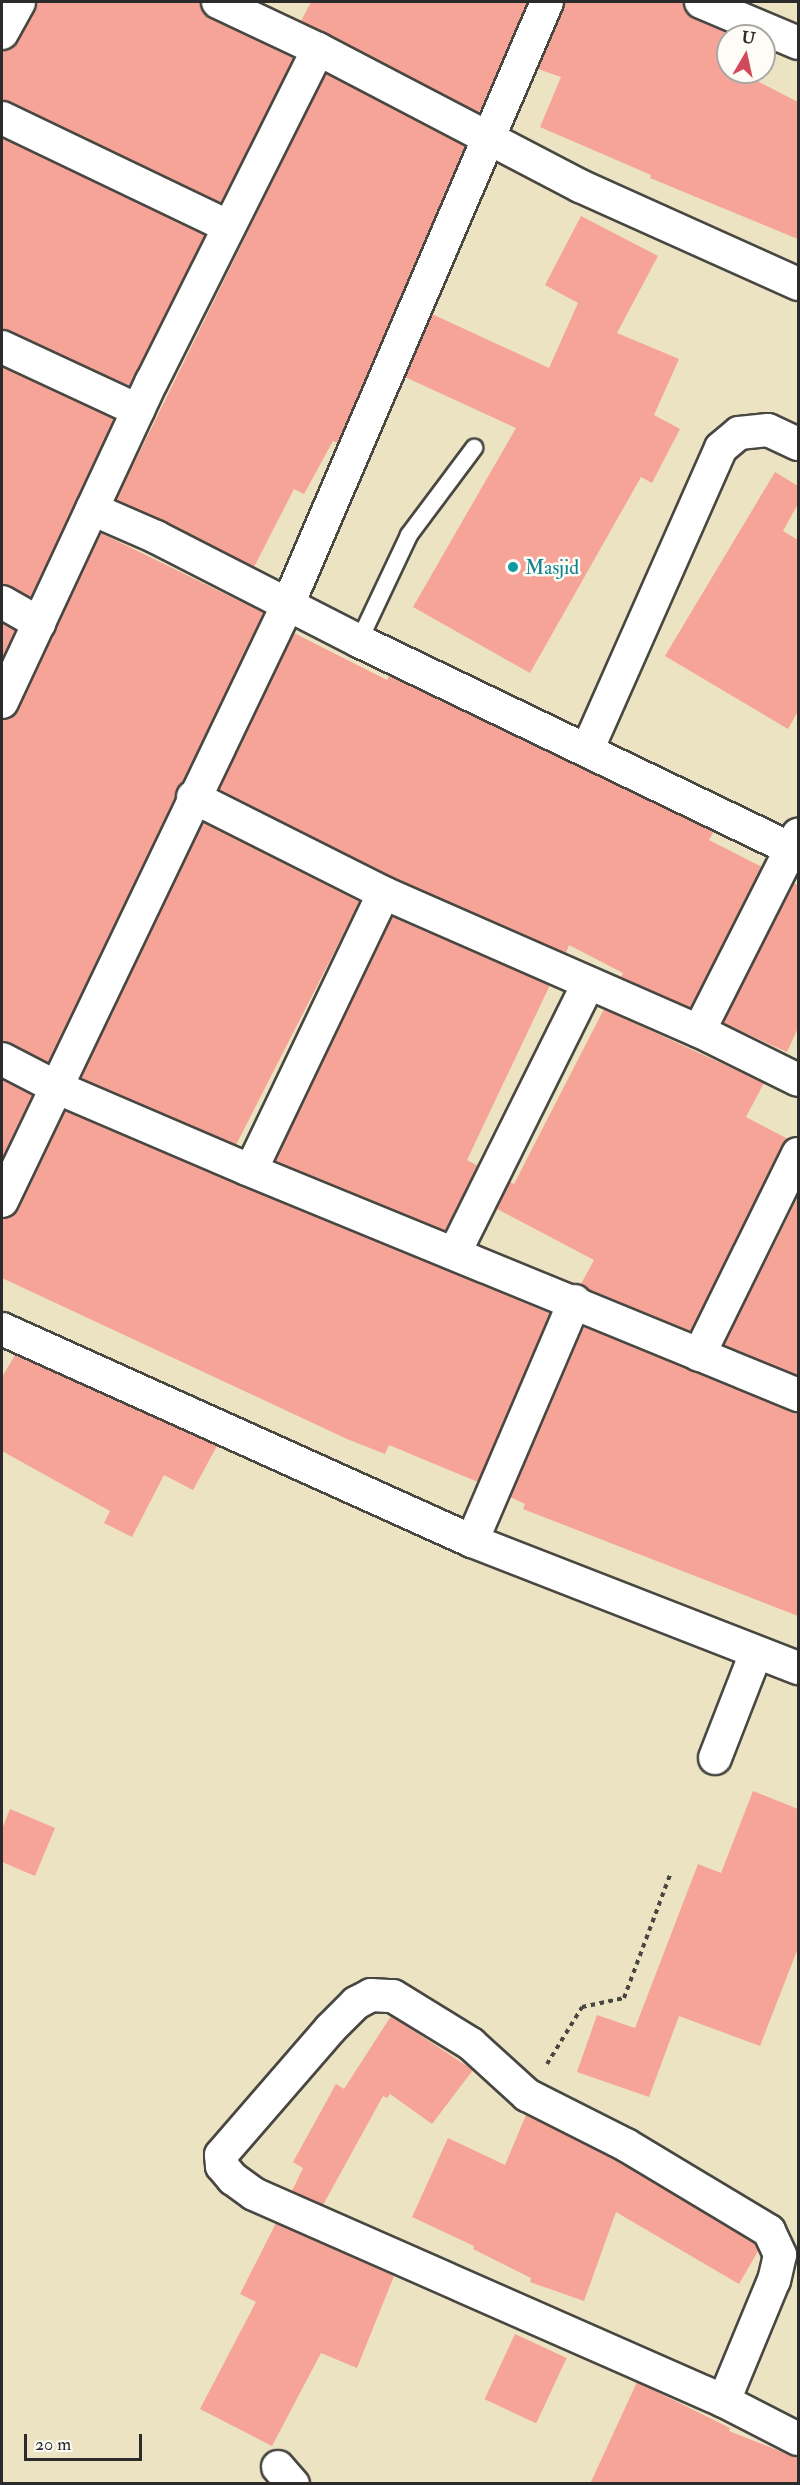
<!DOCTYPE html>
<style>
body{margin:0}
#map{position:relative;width:800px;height:2485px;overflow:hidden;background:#ebe3c1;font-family:"IM FELL Double Pica",serif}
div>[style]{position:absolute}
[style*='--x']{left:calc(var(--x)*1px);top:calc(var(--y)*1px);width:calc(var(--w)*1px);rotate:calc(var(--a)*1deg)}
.building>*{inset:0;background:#f6a498;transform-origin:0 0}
.path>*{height:4px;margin-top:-2px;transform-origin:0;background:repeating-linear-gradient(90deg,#484742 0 4.5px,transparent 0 9px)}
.roads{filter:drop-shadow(2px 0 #484742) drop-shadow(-2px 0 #484742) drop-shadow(0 2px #484742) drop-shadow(0 -2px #484742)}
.lane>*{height:16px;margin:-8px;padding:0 8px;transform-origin:8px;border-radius:8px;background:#fff}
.street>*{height:32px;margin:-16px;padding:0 16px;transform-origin:16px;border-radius:16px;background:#fff}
.dots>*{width:16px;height:16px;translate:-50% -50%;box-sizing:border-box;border:3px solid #fdfcf7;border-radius:50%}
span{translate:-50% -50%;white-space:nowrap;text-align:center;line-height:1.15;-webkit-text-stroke:5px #fdfcf7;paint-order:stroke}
.culture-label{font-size:20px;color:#0d838f}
.left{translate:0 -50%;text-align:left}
.frame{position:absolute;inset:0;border:3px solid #2b2b2b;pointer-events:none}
.north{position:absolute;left:716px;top:24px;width:60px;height:60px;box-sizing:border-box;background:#fdfcf7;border:2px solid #a9a8a5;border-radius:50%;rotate:9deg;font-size:16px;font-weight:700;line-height:24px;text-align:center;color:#2b2b2b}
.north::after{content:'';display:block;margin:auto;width:21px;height:27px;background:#d1495b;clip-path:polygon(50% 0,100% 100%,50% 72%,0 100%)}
.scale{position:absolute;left:24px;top:2434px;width:118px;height:27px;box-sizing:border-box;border:3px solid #2b2b2b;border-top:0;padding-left:8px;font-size:18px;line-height:21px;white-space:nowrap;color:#2b2b2b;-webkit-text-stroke:4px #fdfcf7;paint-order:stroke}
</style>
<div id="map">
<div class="building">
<i style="clip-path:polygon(37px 2px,200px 2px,203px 12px,210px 18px,294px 57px,221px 203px,2px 100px,2px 51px,18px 42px)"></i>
<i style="clip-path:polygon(311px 2px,528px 2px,479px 113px,301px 21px)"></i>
<i style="clip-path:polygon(565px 2px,683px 2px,686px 12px,693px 18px,735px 36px,728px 36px,728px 72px,740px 72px,798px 102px,798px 239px,650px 178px,651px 175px,540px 127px,561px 77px,538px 69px)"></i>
<i style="clip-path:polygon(326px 73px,465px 146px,338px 443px,333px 441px,304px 494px,294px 489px,254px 567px,116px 500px)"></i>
<i style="clip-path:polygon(2px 138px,205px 235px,130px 386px,2px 329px)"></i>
<i style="clip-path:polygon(581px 216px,658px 256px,617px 333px,679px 359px,654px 415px,680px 429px,652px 483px,641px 477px,530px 673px,413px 607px,516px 428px,405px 377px,432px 314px,549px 368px,578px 303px,545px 285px)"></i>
<i style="clip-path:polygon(2px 367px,114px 419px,31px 598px,2px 584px)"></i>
<i style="clip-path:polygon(775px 472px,798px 486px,798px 504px,783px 531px,798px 540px,798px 711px,788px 729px,665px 656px)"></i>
<i style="clip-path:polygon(101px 533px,264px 613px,48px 1063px,2px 1041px,2px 720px,12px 717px,18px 710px)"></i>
<i style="clip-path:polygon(2px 622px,16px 630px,2px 661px)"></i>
<i style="clip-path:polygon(294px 633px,387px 680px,389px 676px,714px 831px,709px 840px,762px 867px,691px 1008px,621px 977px,623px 973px,569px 945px,566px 953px,392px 877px,219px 790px)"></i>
<i style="left:203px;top:822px;width:176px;height:284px;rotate:27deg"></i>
<i style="clip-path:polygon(794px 883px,798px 886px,798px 1028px,787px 1052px,723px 1023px)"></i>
<i style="clip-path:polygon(393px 916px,550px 985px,467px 1160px,478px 1166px,445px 1231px,275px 1161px)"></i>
<i style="clip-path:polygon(604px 1009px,764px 1083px,746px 1117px,788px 1139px,691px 1331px,589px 1290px,581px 1284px,594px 1260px,497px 1209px,510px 1182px,514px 1184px)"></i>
<i style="clip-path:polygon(2px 1079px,33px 1095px,2px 1160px)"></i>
<i style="clip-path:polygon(65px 1111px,550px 1313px,478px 1482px,389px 1445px,385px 1454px,347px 1439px,2px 1278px,2px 1219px,18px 1209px)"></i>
<i style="clip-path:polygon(798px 1197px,798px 1376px,724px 1345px)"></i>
<i style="clip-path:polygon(584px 1327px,798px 1413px,798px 1616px,523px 1509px,525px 1504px,510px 1497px)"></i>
<i style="clip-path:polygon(15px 1355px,217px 1446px,193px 1490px,164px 1475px,132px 1537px,104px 1523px,110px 1511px,2px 1451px,2px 1377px)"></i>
<i style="clip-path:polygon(753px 1791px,798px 1809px,798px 1948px,760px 2046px,679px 2016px,649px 2097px,577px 2072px,597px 2015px,635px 2028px,698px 1864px,721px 1873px)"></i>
<i style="clip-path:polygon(10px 1809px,55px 1828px,35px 1876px,2px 1862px,2px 1829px)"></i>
<i style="clip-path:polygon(391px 2016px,473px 2070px,432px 2124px,390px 2094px,387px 2098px,383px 2096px,323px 2205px,292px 2191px,303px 2168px,293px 2162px,336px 2084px,344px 2089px)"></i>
<i style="clip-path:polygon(526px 2115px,617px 2161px,755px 2244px,758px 2251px,739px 2284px,616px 2212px,584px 2301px,530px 2282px,531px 2278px,473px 2249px,474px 2246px,412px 2217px,448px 2138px,505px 2165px)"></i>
<i style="clip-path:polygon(276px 2223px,394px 2276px,357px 2368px,321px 2353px,272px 2446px,200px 2409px,256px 2302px,240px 2294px)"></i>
<i style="left:515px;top:2334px;width:57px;height:72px;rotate:25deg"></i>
<i style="clip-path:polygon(637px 2382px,730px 2428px,729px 2431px,798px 2458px,798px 2484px,590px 2484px)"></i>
</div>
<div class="path">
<i style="--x:547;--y:2064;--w:67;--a:-58.4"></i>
<i style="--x:582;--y:2007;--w:43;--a:-12.1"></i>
<i style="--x:624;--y:1998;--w:131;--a:-69.5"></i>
</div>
<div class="roads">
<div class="lane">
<i style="--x:359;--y:641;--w:117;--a:-64.7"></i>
<i style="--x:409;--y:535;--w:109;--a:-53.2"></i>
</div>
<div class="street">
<i style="--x:218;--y:2;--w:110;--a:25.2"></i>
<i style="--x:318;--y:49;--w:296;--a:27.6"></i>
<i style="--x:580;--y:186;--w:239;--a:24.2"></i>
<i style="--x:701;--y:2;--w:105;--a:22.9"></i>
<i style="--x:2;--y:33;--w:35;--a:-61"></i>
<i style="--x:2;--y:118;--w:250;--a:25.6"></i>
<i style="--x:2;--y:347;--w:150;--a:24.9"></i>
<i style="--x:92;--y:509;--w:70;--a:23.6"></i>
<i style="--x:156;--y:537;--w:228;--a:27.1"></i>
<i style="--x:359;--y:641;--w:487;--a:25.7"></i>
<i style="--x:2;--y:602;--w:43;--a:29.6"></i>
<i style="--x:2;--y:702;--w:354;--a:-65"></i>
<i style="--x:152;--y:381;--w:371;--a:-63.4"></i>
<i style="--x:588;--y:748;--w:328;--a:-66.1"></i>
<i style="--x:721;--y:448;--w:23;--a:-40"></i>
<i style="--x:739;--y:433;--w:29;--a:-6"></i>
<i style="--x:768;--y:430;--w:33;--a:25"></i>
<i style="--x:193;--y:797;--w:214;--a:26.7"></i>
<i style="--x:384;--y:893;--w:344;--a:23.7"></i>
<i style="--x:699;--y:1031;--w:110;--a:26.3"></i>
<i style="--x:699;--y:1031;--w:220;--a:-63.2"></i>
<i style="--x:2;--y:1059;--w:63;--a:27.4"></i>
<i style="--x:58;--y:1088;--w:206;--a:23.2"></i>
<i style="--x:247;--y:1169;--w:596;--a:22.3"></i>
<i style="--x:251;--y:1170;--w:307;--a:-64.4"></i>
<i style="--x:2;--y:1201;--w:664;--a:-64.4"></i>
<i style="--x:289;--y:602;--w:653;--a:-66.73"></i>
<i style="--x:455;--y:1252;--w:299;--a:-63.6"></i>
<i style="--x:2;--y:1329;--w:516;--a:24.28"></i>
<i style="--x:472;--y:1541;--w:350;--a:21.3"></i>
<i style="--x:699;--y:1355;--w:224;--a:-63.8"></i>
<i style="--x:472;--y:1541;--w:261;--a:-66.8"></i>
<i style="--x:715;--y:1758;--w:113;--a:-68.7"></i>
<i style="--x:371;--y:1995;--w:22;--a:3"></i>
<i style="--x:393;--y:1996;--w:92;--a:31.6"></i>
<i style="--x:471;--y:2044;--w:76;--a:42.3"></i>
<i style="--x:527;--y:2095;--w:111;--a:26.8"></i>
<i style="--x:626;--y:2145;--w:167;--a:31"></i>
<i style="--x:769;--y:2231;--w:26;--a:65"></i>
<i style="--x:780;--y:2255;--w:26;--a:103"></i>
<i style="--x:774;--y:2280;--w:131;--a:112.5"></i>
<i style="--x:724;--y:2401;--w:514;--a:-156.23"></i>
<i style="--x:254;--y:2194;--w:26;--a:-144"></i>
<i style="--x:233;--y:2179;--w:17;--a:-130"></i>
<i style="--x:222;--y:2166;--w:11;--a:-95"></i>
<i style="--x:221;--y:2155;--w:167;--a:-49.1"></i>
<i style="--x:330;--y:2029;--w:37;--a:-45"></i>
<i style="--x:356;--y:2003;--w:17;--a:-28"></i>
<i style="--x:724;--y:2401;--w:83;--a:27.2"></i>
<i style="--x:278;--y:2467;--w:23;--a:49"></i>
</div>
</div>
<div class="dots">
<i style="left:513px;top:567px;background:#0f9aa8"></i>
</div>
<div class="culture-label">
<span class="left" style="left:525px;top:567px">Masjid</span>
</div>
<div class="frame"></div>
<div class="north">U</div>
<div class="scale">20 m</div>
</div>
